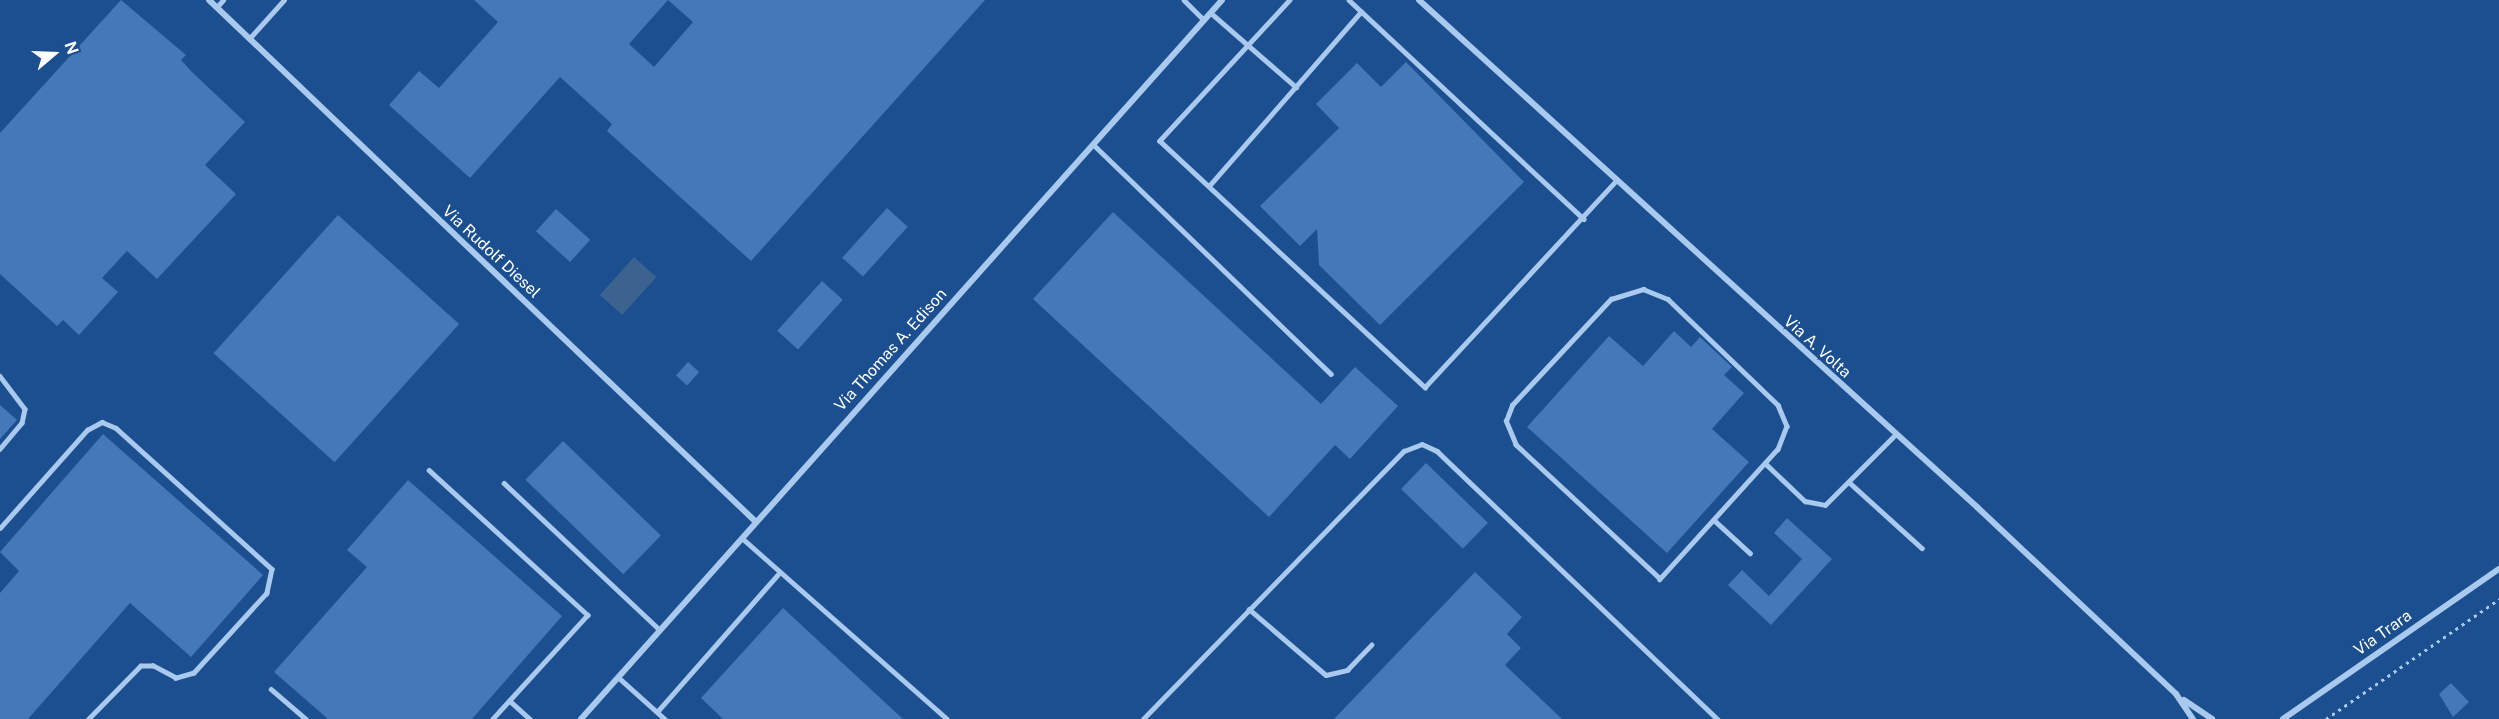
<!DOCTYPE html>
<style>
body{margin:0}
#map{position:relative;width:2499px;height:719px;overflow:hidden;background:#1b4f8f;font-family:"Public Sans",sans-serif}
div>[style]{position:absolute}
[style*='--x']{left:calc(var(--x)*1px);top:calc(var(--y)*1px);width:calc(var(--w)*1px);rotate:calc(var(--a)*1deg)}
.water>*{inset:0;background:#3c6290;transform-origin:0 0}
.building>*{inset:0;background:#4478b7;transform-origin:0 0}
.path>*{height:3px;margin-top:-1.5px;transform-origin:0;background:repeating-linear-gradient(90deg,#a9c9ee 0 3px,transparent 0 7.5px)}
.service>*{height:4.5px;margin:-2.25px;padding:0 2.25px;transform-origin:2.25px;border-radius:2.25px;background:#a9c9ee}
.minor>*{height:6px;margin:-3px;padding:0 3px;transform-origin:3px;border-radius:3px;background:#a9c9ee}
span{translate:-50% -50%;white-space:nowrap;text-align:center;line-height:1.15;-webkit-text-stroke:4.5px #1b4f8f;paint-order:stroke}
.street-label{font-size:16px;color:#fff}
.north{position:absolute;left:24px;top:24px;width:60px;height:60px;-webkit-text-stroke:4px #1b4f8f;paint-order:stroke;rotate:71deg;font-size:16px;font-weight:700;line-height:24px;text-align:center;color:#fff}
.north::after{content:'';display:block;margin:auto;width:21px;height:27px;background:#fff;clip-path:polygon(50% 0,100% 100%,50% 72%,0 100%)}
</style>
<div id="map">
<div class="water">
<i style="left:634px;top:257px;width:30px;height:51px;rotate:42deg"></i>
</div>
<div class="building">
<i style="clip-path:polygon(121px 0,186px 55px,181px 60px,192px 72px,245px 122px,205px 165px,236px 194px,157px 279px,127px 251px,102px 278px,118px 292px,79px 335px,63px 320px,57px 326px,0 274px,0 133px)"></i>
<i style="clip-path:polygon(evenodd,474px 0,985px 0,751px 261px,607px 131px,612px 124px,560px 77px,470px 178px,389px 105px,419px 71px,439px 88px,498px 22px,474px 0,668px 0,693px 22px,654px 67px,629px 44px,668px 0)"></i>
<i style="clip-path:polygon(1406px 62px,1524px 182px,1380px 325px,1319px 265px,1317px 229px,1300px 246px,1260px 206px,1339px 128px,1316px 104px,1357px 63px,1381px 87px)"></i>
<i style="left:887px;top:208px;width:28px;height:67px;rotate:42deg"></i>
<i style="left:556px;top:209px;width:46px;height:30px;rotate:42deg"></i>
<i style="clip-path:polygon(1113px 212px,1321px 404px,1355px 367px,1398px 406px,1350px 459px,1335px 445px,1269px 517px,1033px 299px)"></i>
<i style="left:338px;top:215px;width:163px;height:186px;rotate:42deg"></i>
<i style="left:822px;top:281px;width:28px;height:67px;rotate:42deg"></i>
<i style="clip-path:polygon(1674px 331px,1691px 347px,1700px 337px,1732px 367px,1724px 375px,1744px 393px,1712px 429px,1749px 462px,1667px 553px,1527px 427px,1609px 336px,1643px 366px)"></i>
<i style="left:688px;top:362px;width:15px;height:18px;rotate:42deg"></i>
<i style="clip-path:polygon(0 405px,17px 420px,0 439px)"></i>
<i style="clip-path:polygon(103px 434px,263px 575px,191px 657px,130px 603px,28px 719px,0 719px,0 593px,19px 571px,0 552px)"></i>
<i style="left:563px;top:441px;width:136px;height:54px;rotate:44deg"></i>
<i style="left:1426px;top:463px;width:86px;height:36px;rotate:44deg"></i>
<i style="clip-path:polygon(408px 480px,562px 616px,472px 719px,328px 719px,274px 672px,367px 567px,347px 550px)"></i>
<i style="clip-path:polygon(1787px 518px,1832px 559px,1771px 625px,1728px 585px,1742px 570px,1769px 596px,1802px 559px,1774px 533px)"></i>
<i style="clip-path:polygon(1475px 572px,1522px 617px,1507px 634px,1521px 648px,1505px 665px,1562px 719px,1334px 719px)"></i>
<i style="clip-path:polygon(783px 608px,903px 719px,723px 719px,701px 698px)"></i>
<i style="clip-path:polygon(2451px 683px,2469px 702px,2453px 717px,2439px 694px)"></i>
</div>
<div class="path">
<i style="--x:2326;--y:719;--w:211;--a:-34.7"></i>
</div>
<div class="service">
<i style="--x:1184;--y:0;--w:28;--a:45"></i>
<i style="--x:1290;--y:0;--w:192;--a:132.7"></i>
<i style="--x:1160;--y:141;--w:362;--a:42.9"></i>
<i style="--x:1425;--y:387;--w:281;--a:-47.2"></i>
<i style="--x:1349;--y:0;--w:321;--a:43"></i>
<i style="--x:217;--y:7;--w:9;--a:-49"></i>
<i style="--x:1211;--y:13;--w:113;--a:41"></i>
<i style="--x:249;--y:39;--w:52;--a:-48.1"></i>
<i style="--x:1095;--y:146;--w:328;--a:44"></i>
<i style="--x:1209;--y:186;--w:231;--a:-48.9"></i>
<i style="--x:1643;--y:289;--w:27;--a:22"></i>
<i style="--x:1668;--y:299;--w:153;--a:43.9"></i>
<i style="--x:1778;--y:405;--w:23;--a:67"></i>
<i style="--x:1787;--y:426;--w:25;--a:111"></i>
<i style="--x:1778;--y:449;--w:176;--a:132.2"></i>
<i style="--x:1660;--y:579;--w:197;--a:-137.1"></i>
<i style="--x:1516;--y:445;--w:26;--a:-113"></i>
<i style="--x:1506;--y:421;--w:17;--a:-69"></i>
<i style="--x:1512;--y:405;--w:145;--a:-47"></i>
<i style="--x:1611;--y:299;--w:34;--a:-17"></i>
<i style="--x:0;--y:376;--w:41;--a:52.9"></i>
<i style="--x:25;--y:409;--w:14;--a:102"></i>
<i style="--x:22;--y:423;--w:34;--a:130"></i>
<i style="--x:1766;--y:464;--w:54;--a:43.5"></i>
<i style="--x:1805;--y:501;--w:20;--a:11"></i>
<i style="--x:1825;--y:505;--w:99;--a:-45"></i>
<i style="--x:429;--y:470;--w:215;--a:42.4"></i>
<i style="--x:588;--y:615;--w:141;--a:132.4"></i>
<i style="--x:504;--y:483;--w:214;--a:43.3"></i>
<i style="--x:1850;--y:483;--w:97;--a:42.1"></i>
<i style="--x:1714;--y:520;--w:49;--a:42.5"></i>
<i style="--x:0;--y:528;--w:131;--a:-48.4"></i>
<i style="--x:87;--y:430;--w:17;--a:-28"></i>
<i style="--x:102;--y:422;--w:15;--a:23"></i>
<i style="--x:116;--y:428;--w:210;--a:42.1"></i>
<i style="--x:272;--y:569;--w:25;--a:102"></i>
<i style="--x:267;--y:593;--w:108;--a:132.4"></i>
<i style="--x:194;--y:673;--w:19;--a:164"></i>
<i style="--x:176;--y:678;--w:26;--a:-152"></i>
<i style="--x:153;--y:666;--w:12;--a:180"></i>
<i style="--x:141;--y:666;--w:74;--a:134.5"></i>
<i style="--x:742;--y:538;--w:273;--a:41.4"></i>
<i style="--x:1249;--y:609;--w:101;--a:40.6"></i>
<i style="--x:1326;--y:675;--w:22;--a:-13"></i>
<i style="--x:1347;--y:670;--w:35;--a:-46"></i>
<i style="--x:618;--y:677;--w:63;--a:41.8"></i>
<i style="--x:271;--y:689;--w:46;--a:40.6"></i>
<i style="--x:510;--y:701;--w:27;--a:42"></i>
<i style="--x:657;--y:712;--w:186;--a:-48.7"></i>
<i style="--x:1143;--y:719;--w:374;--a:-45.8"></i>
<i style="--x:1404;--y:451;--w:19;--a:-21"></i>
<i style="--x:1422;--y:444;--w:17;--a:25"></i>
<i style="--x:1437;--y:451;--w:388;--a:43.7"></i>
</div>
<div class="minor">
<i style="--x:209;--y:0;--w:755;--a:43.66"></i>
<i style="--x:1419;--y:0;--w:754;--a:42.26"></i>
<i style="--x:1977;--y:507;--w:273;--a:43.2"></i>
<i style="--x:2176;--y:694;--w:30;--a:56"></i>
<i style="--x:2184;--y:700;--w:34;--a:34"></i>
<i style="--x:581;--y:719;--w:963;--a:-48.28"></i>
<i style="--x:2283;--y:719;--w:263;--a:-34.8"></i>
</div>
<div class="street-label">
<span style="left:491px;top:252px;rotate:43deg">Via Rudolf Diesel</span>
<span style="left:1817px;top:347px;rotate:42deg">Via A. Volta</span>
<span style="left:891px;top:350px;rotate:-48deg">Via Thomas A. Edison</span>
<span style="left:2383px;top:633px;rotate:-35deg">Via Trara</span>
</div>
<div class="north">N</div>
</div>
